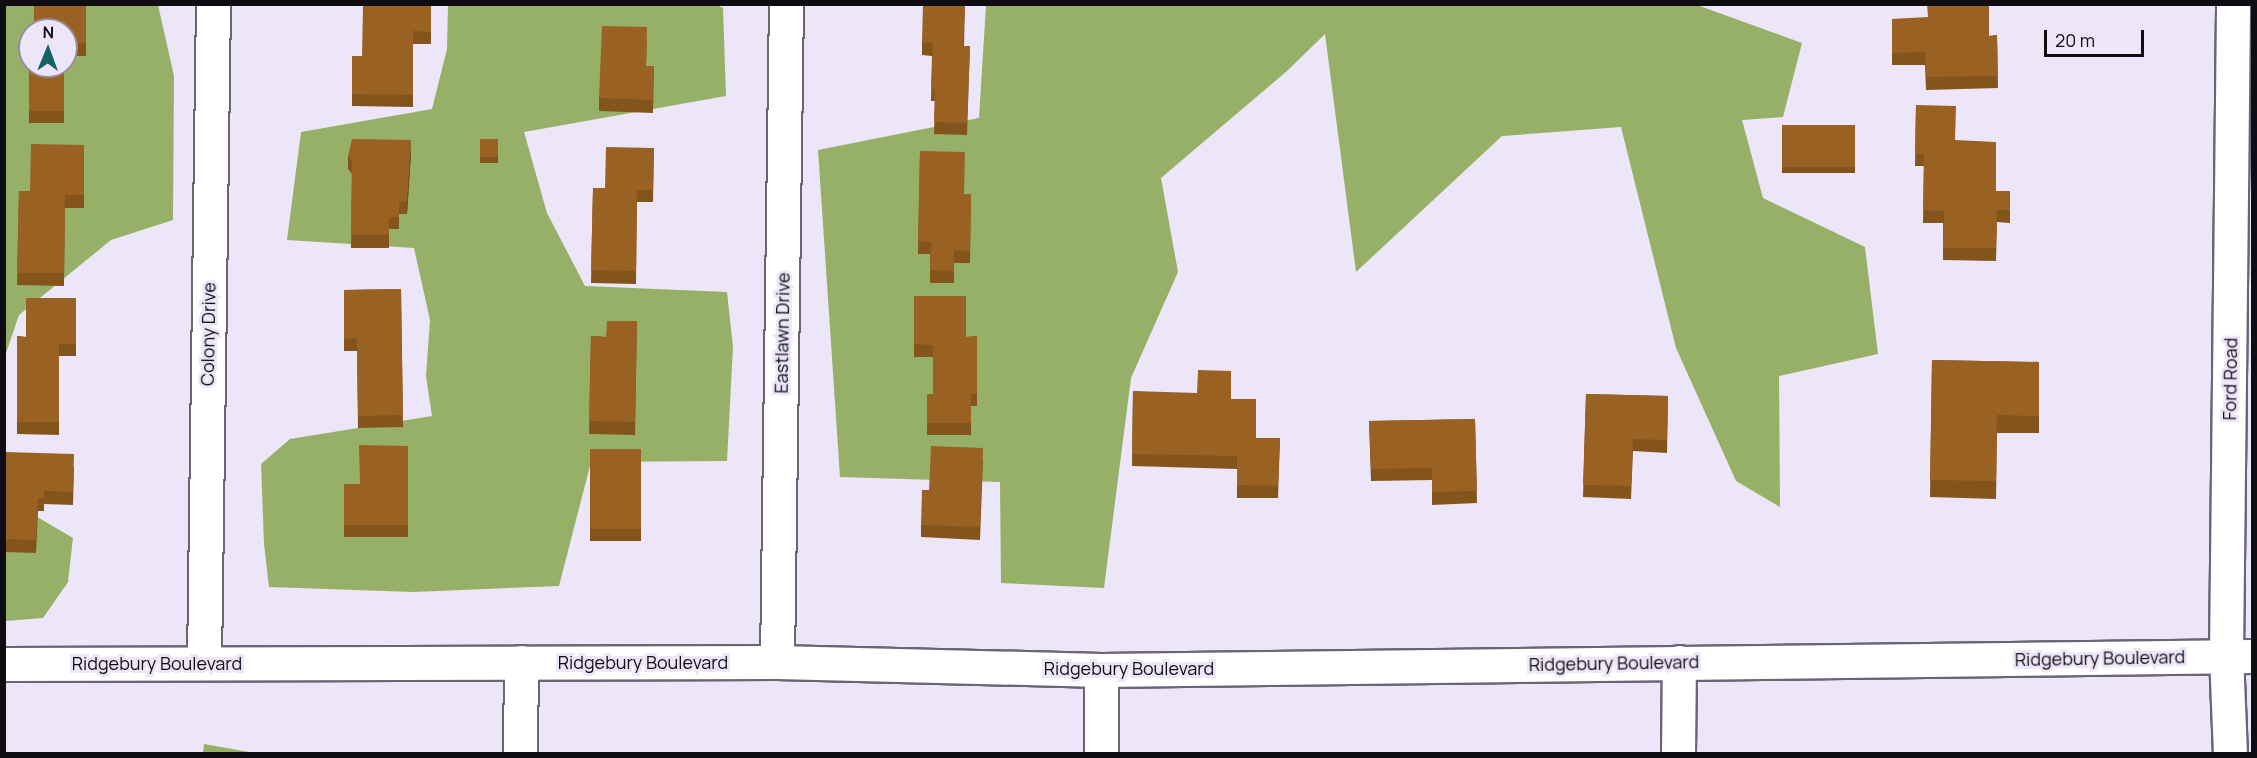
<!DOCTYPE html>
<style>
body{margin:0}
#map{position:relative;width:2257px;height:758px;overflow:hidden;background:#ede5f8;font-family:Manrope,sans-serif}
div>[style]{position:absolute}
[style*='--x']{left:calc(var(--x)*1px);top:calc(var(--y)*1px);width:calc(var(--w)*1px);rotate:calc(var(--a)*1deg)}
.forest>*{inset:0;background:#96b167}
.roads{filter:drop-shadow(2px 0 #6b6475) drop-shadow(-2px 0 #6b6475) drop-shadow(0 2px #6b6475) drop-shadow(0 -2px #6b6475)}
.minor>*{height:33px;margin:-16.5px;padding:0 16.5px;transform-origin:16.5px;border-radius:16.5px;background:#fff}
.wall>*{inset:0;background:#84541d;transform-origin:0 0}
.shaded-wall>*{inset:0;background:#6b4518}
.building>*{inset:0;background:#996222;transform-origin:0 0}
span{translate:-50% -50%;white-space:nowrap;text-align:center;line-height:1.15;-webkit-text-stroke:6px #ede5f8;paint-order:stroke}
.street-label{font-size:18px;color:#0f0c12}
.frame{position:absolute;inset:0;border:6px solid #0f0c12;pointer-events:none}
.north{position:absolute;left:18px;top:18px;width:60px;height:60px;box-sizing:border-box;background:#ede5f8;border:2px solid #948e9c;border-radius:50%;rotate:1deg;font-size:16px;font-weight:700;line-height:24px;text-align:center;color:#0f0c12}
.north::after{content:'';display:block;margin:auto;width:21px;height:27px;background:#126266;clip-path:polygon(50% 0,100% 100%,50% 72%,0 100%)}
.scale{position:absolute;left:2044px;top:30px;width:100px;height:27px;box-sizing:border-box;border:3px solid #0f0c12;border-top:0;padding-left:8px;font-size:18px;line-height:21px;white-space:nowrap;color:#0f0c12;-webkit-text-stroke:4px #ede5f8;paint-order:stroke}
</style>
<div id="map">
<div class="forest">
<i style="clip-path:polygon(715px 4px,723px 8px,726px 96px,524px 132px,547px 213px,585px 286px,727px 292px,733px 347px,727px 461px,591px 462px,559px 586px,413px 592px,269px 587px,264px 544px,261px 464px,290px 439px,432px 416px,426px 376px,430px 320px,414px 248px,287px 240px,301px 132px,432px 109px,447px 49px,448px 5px)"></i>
<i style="clip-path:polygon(evenodd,5px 5px,158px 5px,174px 76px,173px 220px,111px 240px,19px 315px,5px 356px,5px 5px,30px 30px,66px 30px,66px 66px,30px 66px,30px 30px)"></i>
<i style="clip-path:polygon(986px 5px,1697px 5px,1802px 43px,1783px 117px,1742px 120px,1763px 198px,1865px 247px,1878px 354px,1779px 376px,1780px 507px,1736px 481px,1676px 348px,1621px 127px,1502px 136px,1356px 272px,1325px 34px,1287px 71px,1161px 178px,1178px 272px,1131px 378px,1104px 588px,1001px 583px,1000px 482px,840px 477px,818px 150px,979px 118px)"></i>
<i style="clip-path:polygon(5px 498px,73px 538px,68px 582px,43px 618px,5px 621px)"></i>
<i style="clip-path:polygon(204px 744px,255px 753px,203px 753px)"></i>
</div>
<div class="roads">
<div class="minor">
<i style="--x:777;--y:662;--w:658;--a:-89.22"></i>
<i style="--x:204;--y:663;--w:659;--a:-89.22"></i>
<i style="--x:4;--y:664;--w:773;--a:-0.15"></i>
<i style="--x:777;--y:662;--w:324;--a:1.4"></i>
<i style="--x:1101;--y:670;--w:1151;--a:-0.7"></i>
<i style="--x:520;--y:754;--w:92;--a:-89.4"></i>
<i style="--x:1101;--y:754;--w:84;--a:-90"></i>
<i style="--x:1678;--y:754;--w:92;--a:-89.4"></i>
<i style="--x:2230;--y:754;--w:98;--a:-92.3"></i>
<i style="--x:2226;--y:656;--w:652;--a:-89.38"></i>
</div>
</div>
<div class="wall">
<i style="clip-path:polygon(86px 4px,86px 56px,66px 56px,66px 30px)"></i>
<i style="clip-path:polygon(965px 4px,964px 46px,970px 46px,967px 135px,934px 134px,935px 101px,931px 101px,932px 56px,922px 55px,922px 42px)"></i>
<i style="clip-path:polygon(431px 6px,431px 44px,413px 44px,413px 107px,352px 106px,352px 56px,362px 56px)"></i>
<i style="clip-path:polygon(1892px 19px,1989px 36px,1997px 35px,1998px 88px,1926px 90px,1925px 65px,1892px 65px)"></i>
<i style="clip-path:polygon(647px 39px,646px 66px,654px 66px,653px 113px,599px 111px,599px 98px)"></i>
<i style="clip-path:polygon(29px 45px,64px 66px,64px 123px,29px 123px)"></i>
<i style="clip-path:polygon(1916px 105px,1955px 140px,1996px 191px,2010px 191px,2010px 223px,1997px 222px,1996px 261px,1943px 260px,1943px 223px,1923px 223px,1924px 166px,1915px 166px)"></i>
<i style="left:1782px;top:125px;width:73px;height:48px"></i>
<i style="left:480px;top:139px;width:18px;height:24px"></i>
<i style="clip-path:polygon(84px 145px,84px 208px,65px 208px,64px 286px,17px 285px,19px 191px,30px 191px)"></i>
<i style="clip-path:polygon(654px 148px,653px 202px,637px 202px,636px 284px,591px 283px,593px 188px,605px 188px)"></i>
<i style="clip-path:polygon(920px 151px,964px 194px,971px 194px,970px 263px,954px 263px,954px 283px,930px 283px,930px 254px,918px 254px)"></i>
<i style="clip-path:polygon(411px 152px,407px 214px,399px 214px,399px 229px,389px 229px,389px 248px,351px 248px,352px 174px,348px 169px,348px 156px)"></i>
<i style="clip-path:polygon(401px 289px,403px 427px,358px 428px,357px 351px,344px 351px,344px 290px)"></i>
<i style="clip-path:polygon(914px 296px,966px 337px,977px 336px,977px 406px,971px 406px,971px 435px,927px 435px,927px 394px,933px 394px,933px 357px,914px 357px)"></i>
<i style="clip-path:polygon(76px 298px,76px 356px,59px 356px,59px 435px,17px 434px,17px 336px,26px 337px)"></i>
<i style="clip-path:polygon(637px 321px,635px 435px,589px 434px,591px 336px,606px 337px)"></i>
<i style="clip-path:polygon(1932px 360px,2039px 362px,2039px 433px,1997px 433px,1996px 499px,1930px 497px)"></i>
<i style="clip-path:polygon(1133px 391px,1231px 399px,1256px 438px,1280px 438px,1278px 498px,1237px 498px,1237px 469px,1132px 466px)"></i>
<i style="clip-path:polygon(1586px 394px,1668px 396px,1667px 453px,1633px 451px,1631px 499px,1583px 497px)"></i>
<i style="clip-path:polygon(1475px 419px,1477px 503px,1432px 505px,1432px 480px,1371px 481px,1369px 421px)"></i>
<i style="clip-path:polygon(408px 446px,408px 537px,344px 537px,344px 484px,360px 484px)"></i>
<i style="left:590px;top:449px;width:51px;height:92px"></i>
<i style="clip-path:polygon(4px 452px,74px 467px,73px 505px,44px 504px,44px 511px,38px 511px,36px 553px,4px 552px)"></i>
<i style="clip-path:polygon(983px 460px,980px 540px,921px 537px,921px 525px,929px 490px)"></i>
</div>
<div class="shaded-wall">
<i style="clip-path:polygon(411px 140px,411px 152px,407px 214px,407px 201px)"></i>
</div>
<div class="building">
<i style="clip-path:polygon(34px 4px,86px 4px,86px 43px,66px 44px,66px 30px,34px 30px)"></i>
<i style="clip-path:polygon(923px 4px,965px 4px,963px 46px,970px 46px,967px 123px,934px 122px,935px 89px,931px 89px,933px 43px,922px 42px)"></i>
<i style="clip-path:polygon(1927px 4px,1989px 4px,1989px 36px,1997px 35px,1998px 76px,1926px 77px,1925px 52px,1892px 53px,1892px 19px,1928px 17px)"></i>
<i style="clip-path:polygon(363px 6px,431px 6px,431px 32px,413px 31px,413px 95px,352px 94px,352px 56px,362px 56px)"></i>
<i style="clip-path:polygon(602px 26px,647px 27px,646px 66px,654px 66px,653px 100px,599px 98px)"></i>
<i style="clip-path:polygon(29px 45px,30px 66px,64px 66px,64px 111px,29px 111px)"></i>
<i style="clip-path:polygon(1916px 105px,1956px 106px,1955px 140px,1996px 142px,1996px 191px,2010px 191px,2010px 210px,1997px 210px,1996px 248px,1943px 248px,1944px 211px,1923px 210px,1924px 154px,1915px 154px)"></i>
<i style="left:1782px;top:125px;width:73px;height:42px"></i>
<i style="clip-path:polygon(352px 139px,411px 140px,407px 201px,399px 202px,399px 217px,389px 217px,389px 235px,351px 235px,352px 162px,348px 156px)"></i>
<i style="left:480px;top:139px;width:18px;height:18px"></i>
<i style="clip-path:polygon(31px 144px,84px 145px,84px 195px,65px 195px,64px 273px,17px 273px,19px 191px,30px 191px)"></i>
<i style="clip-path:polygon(606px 147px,654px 148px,653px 190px,637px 190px,636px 271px,591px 270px,593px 188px,605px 188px)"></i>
<i style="clip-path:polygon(920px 151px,965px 152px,964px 194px,971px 194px,970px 251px,954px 250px,954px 271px,930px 270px,931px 242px,918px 241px)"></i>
<i style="clip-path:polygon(401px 289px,403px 415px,358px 416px,357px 338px,344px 339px,344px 290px)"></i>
<i style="clip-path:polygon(914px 296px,966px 296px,966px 337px,977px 336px,977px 394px,971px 394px,971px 423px,927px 423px,927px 394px,933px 394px,933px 345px,914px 344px)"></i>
<i style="clip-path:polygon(26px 298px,76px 298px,76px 344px,59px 344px,59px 422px,17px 422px,17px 336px,26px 337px)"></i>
<i style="clip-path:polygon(607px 321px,637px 321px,635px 422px,589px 421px,591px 336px,606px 337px)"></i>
<i style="clip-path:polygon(1932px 360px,2039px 362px,2039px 416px,1997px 415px,1996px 481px,1930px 480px)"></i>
<i style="clip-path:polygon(1198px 370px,1231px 371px,1231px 399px,1256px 399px,1256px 438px,1280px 438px,1278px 486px,1237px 485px,1237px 456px,1132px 454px,1133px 391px,1197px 393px)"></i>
<i style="clip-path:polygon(1586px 394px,1668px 396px,1667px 440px,1633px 439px,1631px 486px,1583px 485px)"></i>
<i style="clip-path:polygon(1475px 419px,1477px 491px,1432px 492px,1432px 468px,1371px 469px,1369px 421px)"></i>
<i style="clip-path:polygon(359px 445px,408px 446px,408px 525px,344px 525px,344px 484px,360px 484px)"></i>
<i style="clip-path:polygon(931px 446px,983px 448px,980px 527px,921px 525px,922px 490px,929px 490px)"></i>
<i style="left:590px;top:449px;width:51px;height:80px"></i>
<i style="clip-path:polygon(4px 452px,74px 454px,73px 492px,44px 491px,44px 498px,38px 498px,36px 540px,4px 539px)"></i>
</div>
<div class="street-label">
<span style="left:782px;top:333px;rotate:-89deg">Eastlawn Drive</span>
<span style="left:208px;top:334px;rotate:-89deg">Colony Drive</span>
<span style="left:2230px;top:379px;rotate:-89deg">Ford Road</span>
<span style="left:2100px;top:658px;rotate:-1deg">Ridgebury Boulevard</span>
<span style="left:643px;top:662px">Ridgebury Boulevard</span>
<span style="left:157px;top:663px">Ridgebury Boulevard</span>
<span style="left:1614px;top:663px;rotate:-1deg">Ridgebury Boulevard</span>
<span style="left:1129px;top:668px">Ridgebury Boulevard</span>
</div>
<div class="frame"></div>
<div class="north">N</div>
<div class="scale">20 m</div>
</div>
